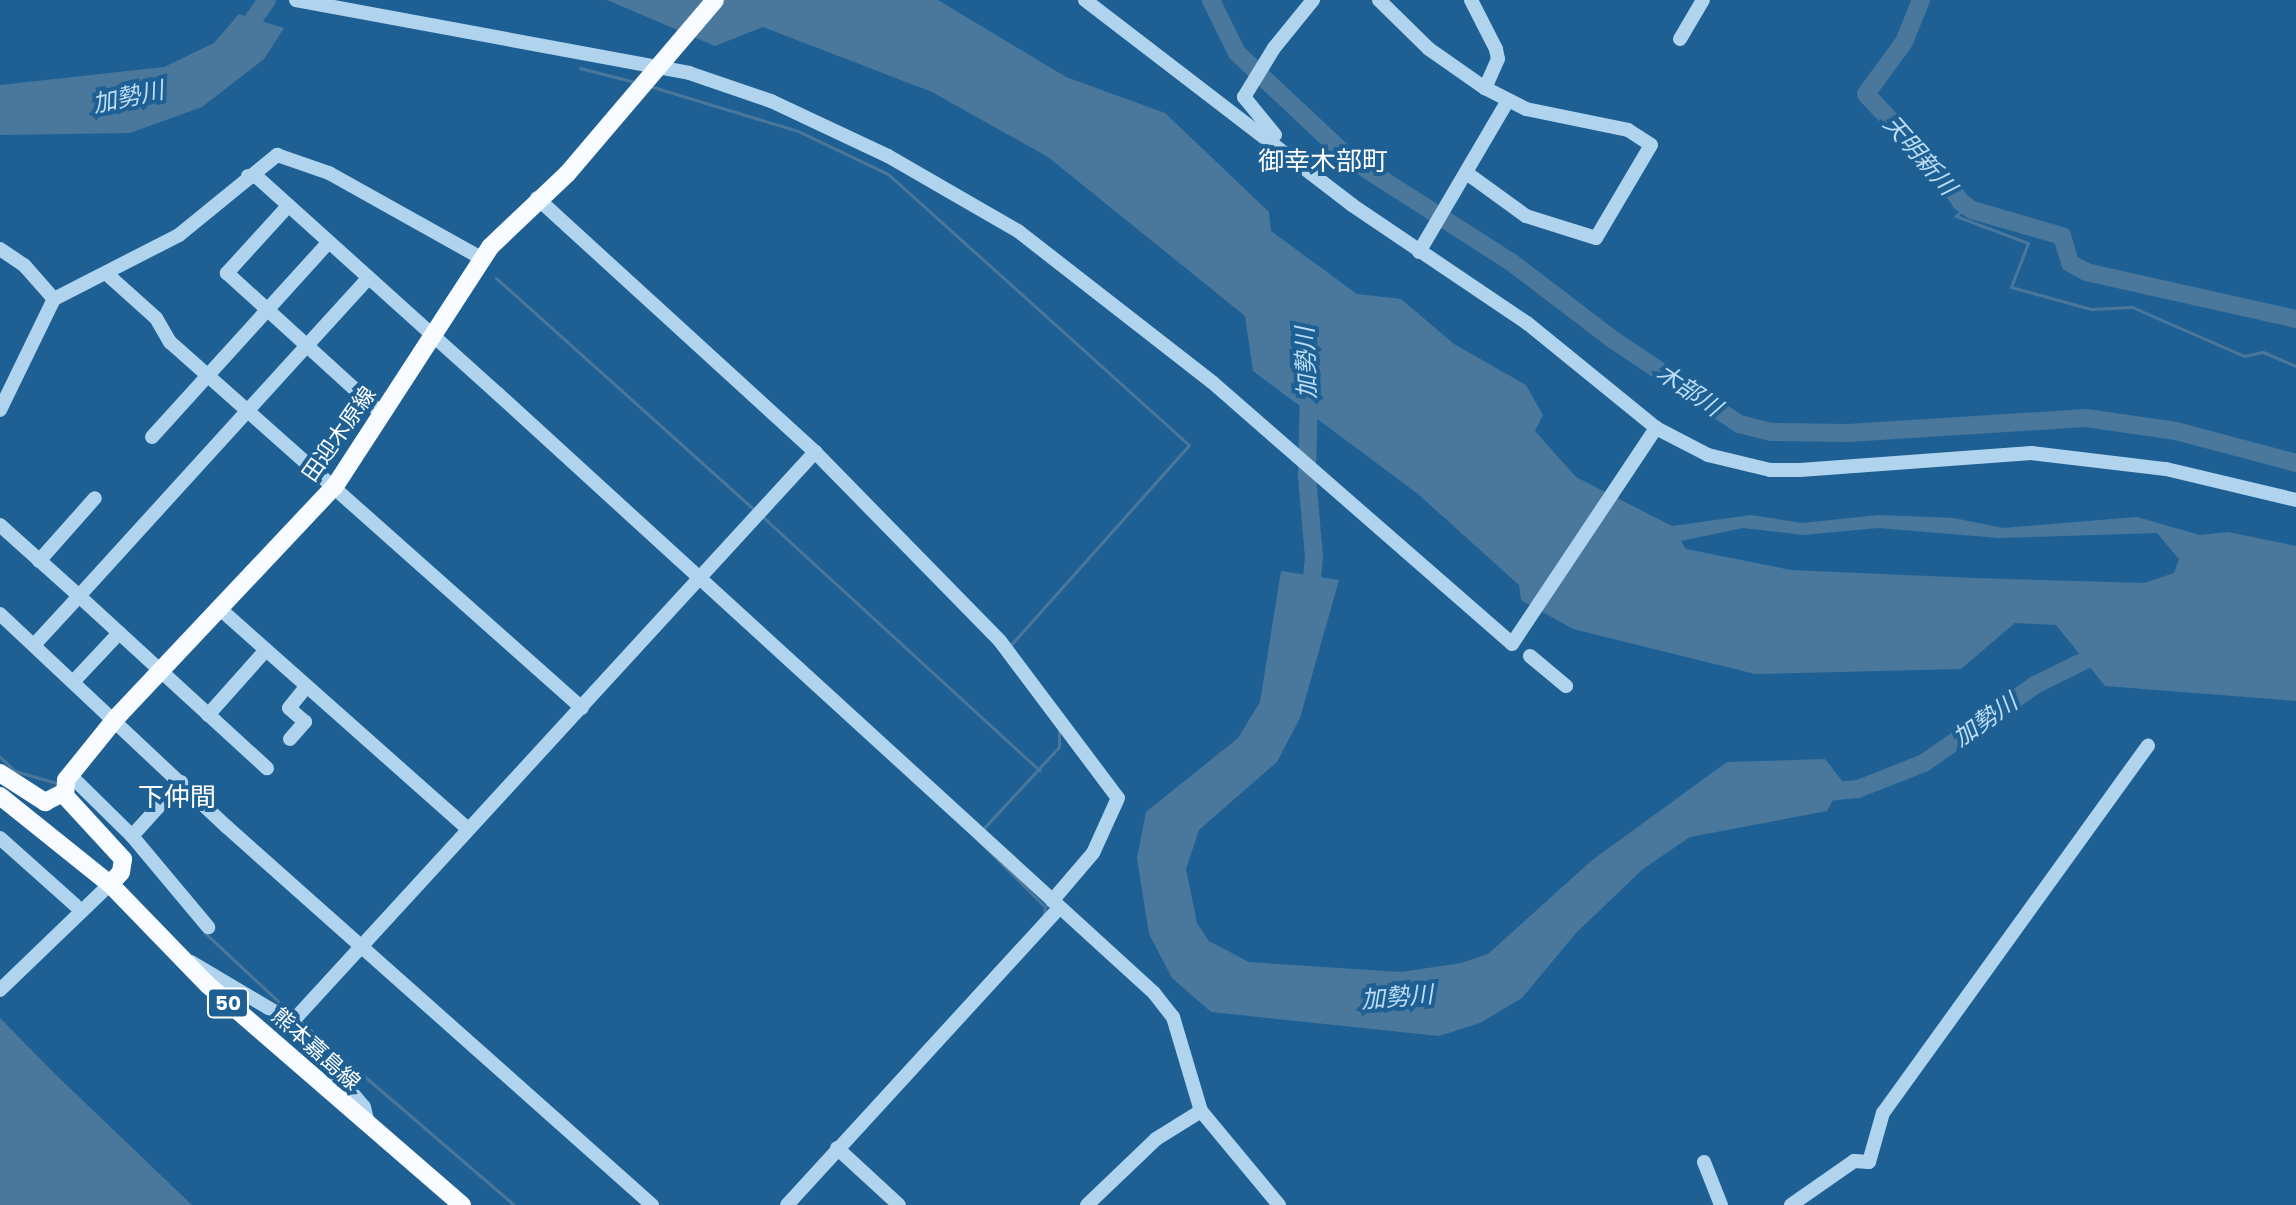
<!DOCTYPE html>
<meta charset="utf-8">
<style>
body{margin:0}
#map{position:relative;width:2296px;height:1205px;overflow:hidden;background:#1e6094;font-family:Poppins,"Noto Sans JP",sans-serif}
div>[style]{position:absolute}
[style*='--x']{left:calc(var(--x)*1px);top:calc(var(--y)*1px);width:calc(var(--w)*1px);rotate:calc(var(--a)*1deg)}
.water>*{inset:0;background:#4a789c}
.stream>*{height:3px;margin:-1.5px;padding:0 1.5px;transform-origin:1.5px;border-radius:1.5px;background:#4a789c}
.river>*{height:18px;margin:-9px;padding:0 9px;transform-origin:9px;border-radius:9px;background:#4a789c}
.minor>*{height:14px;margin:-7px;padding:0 7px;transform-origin:7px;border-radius:7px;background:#b0d4ee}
.major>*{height:18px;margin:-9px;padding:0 9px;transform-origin:9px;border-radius:9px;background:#f8fbff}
span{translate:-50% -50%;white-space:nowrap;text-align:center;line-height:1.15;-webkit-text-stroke:8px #1e6094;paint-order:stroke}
.shield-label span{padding:2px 6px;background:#1e6094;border:2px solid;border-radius:6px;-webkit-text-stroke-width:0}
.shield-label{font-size:20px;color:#fff;font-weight:700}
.street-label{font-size:22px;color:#fff}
.water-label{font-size:24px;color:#bcddf5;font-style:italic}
.quarter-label{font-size:26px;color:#fff}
</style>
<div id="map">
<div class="water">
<i style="clip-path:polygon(evenodd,607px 0,938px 0,1066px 77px,1165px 113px,1269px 212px,1271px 231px,1357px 294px,1401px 299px,1454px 344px,1526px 385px,1543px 415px,1535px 431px,1576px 477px,1672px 526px,1751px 515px,1802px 523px,1879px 515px,1954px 518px,2003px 528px,2137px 517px,2200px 535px,2228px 532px,2296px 546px,2296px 701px,2105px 686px,2056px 625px,2015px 623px,1961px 669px,1755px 674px,1573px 629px,1521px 600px,1519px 585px,1418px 494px,1253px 371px,1245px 316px,1048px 157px,932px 92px,763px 27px,715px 46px,607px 0,1743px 528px,1804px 535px,1878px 528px,1999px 538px,2157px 533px,2179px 559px,2174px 573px,2144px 583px,1974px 578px,1791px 570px,1686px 549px,1681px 541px,1743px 528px)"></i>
<i style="clip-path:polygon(239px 14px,284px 28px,264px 59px,202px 107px,130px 133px,0 135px,0 85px,164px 67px,214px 43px)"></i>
<i style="clip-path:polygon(1281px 571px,1339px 580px,1300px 718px,1277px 762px,1199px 830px,1186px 869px,1197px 923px,1209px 941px,1249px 962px,1401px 972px,1461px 963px,1488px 954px,1591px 861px,1727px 762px,1825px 759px,1843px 782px,1827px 811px,1690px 837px,1643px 869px,1576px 933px,1522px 998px,1480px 1023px,1439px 1036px,1211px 1012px,1172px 978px,1149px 934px,1137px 858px,1146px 812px,1238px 738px,1260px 702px)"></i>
<i style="clip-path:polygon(0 1018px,55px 1074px,192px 1205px,0 1205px)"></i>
</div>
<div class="stream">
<i style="--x:580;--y:68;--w:56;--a:14.5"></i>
<i style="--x:653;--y:87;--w:152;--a:16.9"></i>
<i style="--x:798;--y:131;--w:100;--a:25.5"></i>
<i style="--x:888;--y:174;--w:405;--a:42"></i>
<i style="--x:1189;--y:445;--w:268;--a:131.7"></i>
<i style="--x:1968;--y:203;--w:18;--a:133"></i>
<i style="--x:1956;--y:216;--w:77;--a:20.6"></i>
<i style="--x:2028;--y:243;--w:47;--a:111.1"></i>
<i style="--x:2011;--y:287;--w:83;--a:15.4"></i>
<i style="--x:2091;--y:309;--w:41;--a:-2.8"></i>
<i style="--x:2132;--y:307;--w:122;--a:23.6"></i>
<i style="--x:2244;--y:356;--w:19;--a:-12"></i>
<i style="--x:2263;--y:352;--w:36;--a:23"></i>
<i style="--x:496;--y:278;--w:348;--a:41.9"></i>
<i style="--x:764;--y:518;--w:374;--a:42.5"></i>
<i style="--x:0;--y:757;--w:21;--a:43"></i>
<i style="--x:15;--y:771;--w:47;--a:16.1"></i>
<i style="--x:983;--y:829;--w:112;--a:-47.2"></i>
<i style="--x:1059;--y:747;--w:17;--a:-90"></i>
<i style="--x:976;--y:838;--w:98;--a:45"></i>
<i style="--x:1045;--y:907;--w:7;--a:98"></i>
<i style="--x:205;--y:933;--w:120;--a:43"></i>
<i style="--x:299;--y:1020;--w:284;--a:40.7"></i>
</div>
<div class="river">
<i style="--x:1211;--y:0;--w:59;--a:63.9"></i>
<i style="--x:1237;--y:53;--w:154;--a:43.2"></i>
<i style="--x:1349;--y:158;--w:193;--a:32.7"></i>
<i style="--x:1511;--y:262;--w:127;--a:37.3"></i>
<i style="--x:1612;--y:339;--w:153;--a:33.8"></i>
<i style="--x:1739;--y:424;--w:32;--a:14"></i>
<i style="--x:1770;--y:432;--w:78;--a:0.7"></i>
<i style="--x:1848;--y:433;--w:238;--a:-3.6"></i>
<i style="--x:2086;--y:418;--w:91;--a:8.2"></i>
<i style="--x:2176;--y:431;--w:124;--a:14.9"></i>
<i style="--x:1921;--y:0;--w:45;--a:112"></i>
<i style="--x:1904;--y:42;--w:64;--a:126.2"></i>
<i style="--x:1866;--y:94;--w:117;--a:47.1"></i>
<i style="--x:1946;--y:180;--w:27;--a:56"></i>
<i style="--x:1961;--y:202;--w:14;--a:36"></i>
<i style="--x:1972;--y:210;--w:94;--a:16.1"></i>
<i style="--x:2062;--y:236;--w:28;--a:73"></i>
<i style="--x:2070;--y:263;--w:18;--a:29"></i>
<i style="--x:2086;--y:272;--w:215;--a:12.6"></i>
<i style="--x:241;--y:37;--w:45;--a:-54.9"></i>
<i style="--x:1309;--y:392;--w:84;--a:91.4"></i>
<i style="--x:1307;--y:476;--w:81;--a:85.1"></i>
<i style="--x:1314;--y:557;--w:41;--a:95.6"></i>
<i style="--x:1816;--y:793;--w:42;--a:-5.4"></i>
<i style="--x:1858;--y:789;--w:71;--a:-21.5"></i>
<i style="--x:1924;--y:763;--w:136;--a:-35.1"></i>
<i style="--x:2035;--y:685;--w:77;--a:-26.2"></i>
</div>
<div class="minor">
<i style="--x:296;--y:0;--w:400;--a:10.5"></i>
<i style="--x:689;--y:73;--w:87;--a:18.9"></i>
<i style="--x:771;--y:101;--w:129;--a:25.2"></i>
<i style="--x:888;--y:156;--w:150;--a:30"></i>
<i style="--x:1018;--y:231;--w:246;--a:37.9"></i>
<i style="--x:1212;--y:382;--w:398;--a:41.1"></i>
<i style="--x:1512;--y:644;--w:260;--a:-56.3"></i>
<i style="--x:1085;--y:0;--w:337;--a:37.5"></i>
<i style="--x:1352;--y:205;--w:211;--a:34"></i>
<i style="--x:1527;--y:323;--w:166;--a:39.1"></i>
<i style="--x:1656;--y:428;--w:59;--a:27.4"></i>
<i style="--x:1708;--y:455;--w:64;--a:13.6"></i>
<i style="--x:1770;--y:470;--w:30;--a:0"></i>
<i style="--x:1800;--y:470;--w:232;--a:-4.2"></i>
<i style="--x:2031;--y:453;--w:136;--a:6.8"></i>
<i style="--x:2166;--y:469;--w:134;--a:13.4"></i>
<i style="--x:1379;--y:0;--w:70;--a:44.4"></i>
<i style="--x:1429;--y:49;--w:68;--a:34.9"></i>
<i style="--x:1485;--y:88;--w:46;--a:27.1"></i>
<i style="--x:1526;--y:109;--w:104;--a:11.6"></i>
<i style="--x:1628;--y:130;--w:27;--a:33"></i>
<i style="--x:1651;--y:145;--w:108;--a:120.6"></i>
<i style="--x:1596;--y:238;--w:73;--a:-162.6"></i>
<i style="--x:1526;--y:216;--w:72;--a:-144.1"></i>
<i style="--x:1471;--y:0;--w:55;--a:63"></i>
<i style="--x:1496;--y:49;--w:10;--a:79"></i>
<i style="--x:1498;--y:59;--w:32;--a:114"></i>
<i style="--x:1680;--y:39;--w:45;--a:-59.5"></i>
<i style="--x:1275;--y:135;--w:49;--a:-129.2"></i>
<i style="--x:1244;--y:97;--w:57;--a:-58.5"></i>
<i style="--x:1274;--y:48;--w:62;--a:-50.9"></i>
<i style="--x:248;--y:176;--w:9;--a:6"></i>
<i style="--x:257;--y:177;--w:323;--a:42"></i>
<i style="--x:497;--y:393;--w:890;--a:42.4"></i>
<i style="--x:1154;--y:993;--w:31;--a:52"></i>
<i style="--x:1173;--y:1017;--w:98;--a:73.4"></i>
<i style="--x:1201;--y:1111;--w:122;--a:50.3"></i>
<i style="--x:537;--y:198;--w:377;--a:42.4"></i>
<i style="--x:815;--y:452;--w:264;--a:45.6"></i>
<i style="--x:1000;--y:641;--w:196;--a:53.1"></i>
<i style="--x:1118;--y:798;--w:60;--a:114.4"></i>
<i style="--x:1093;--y:853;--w:63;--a:130.5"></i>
<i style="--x:288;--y:206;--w:91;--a:132.3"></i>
<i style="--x:227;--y:273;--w:211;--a:42.3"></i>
<i style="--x:0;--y:249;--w:29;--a:34"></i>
<i style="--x:24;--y:265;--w:45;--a:48.6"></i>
<i style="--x:1419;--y:252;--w:176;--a:-59.6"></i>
<i style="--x:108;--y:275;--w:64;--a:41.9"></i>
<i style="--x:156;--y:318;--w:28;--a:60"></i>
<i style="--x:170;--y:342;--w:551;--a:41.62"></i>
<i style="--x:0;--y:410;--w:123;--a:-64.1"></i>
<i style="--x:54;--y:299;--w:140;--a:-27.1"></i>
<i style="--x:179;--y:235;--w:127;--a:-39.2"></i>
<i style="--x:277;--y:155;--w:55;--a:19.1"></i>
<i style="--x:329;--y:173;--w:174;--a:29.2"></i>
<i style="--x:152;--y:437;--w:263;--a:-47.8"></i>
<i style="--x:0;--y:525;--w:106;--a:41.9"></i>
<i style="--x:79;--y:596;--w:430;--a:-47.7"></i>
<i style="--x:39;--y:561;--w:84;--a:-48.4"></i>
<i style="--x:219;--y:608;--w:333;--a:41.6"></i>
<i style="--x:0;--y:614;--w:311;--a:43.2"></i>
<i style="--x:227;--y:827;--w:569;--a:41.65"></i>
<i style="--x:34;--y:645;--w:67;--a:-47.4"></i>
<i style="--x:79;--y:596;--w:255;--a:42.5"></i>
<i style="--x:1530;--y:656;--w:47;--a:39.8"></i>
<i style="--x:74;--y:681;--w:66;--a:-46.8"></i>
<i style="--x:208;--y:715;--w:87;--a:-48.3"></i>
<i style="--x:290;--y:739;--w:23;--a:-49"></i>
<i style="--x:305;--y:722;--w:21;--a:-139"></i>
<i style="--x:289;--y:708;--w:28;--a:-51"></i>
<i style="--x:70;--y:775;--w:87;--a:44.5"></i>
<i style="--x:132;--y:836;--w:73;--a:-47.8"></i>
<i style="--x:132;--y:836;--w:119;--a:50.1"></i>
<i style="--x:0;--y:838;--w:101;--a:41.8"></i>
<i style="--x:191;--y:962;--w:117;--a:30.7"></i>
<i style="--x:292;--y:1022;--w:111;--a:49.7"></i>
<i style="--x:364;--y:1107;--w:18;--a:77"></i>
<i style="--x:0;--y:990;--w:153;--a:-43.9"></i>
<i style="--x:292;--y:1022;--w:774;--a:-47.46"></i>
<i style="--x:837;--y:1148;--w:84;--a:42.6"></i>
<i style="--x:1704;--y:1162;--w:46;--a:68.4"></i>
<i style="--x:787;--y:1205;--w:403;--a:-47.5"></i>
<i style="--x:1087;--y:1205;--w:95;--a:-43.7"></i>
<i style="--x:1156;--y:1139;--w:53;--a:-31.9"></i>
<i style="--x:1791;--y:1205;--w:77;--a:-34.9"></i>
<i style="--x:1854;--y:1161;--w:15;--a:4"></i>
<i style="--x:1869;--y:1162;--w:51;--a:-74.1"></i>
<i style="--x:1883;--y:1113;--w:453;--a:-54.2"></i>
</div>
<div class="major">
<i style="--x:0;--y:773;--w:54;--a:32.8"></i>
<i style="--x:45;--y:802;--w:22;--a:-27"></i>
<i style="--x:0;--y:796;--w:141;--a:38.7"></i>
<i style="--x:110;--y:884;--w:141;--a:45.9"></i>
<i style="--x:208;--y:985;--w:336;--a:40.9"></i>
<i style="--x:110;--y:884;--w:16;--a:-47"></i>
<i style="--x:121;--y:872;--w:13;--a:-81"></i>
<i style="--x:123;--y:859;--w:86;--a:-132.6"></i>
<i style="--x:65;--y:796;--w:16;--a:-86"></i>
<i style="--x:66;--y:780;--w:80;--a:-51.1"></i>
<i style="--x:116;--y:718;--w:319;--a:-46.7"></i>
<i style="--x:335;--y:486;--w:285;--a:-57"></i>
<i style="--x:490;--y:247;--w:106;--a:-43.5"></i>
<i style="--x:567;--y:174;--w:228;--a:-49.6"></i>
</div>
<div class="shield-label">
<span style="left:228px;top:1003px">50</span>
</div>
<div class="street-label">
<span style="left:339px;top:434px;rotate:-55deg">田迎木原線</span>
<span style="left:316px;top:1049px;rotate:42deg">熊本嘉島線</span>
</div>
<div class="water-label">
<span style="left:128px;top:97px;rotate:-12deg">加勢川</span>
<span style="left:1920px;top:155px;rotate:49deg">天明新川</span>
<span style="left:1306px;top:363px;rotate:-92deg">加勢川</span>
<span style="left:1689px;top:390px;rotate:34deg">木部川</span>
<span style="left:1985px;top:720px;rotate:-35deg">加勢川</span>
<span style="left:1397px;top:997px;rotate:-5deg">加勢川</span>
</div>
<div class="quarter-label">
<span style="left:1323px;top:162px">御幸木部町</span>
<span style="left:177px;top:798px">下仲間</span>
</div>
</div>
